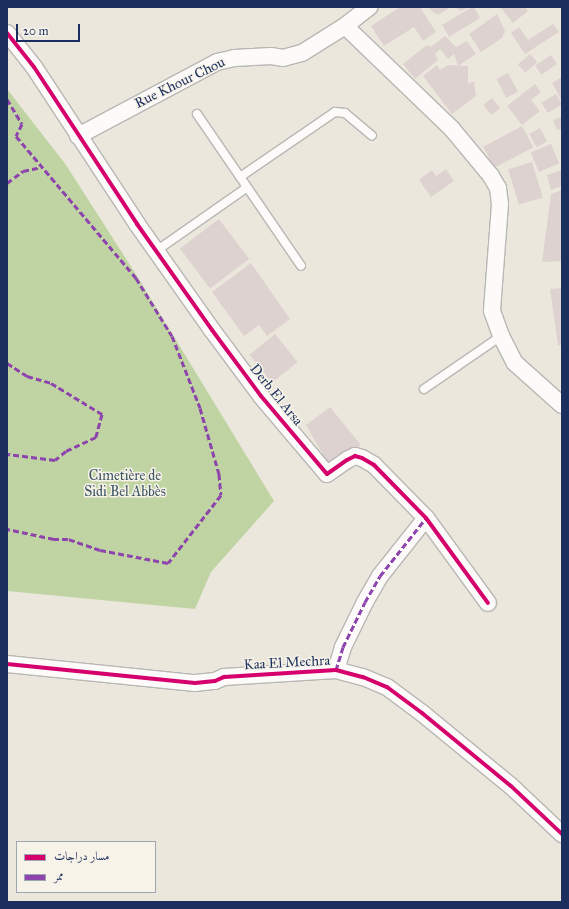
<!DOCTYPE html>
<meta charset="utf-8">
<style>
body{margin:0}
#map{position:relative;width:569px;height:909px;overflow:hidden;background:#ece7dc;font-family:"IM FELL Great Primer",Amiri,serif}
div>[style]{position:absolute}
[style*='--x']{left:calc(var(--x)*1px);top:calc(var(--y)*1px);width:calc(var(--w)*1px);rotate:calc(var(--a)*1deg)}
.green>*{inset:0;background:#bfd4a2}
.building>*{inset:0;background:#ded2d0;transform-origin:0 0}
.roads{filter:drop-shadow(1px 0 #b8b7b4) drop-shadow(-1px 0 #b8b7b4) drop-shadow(0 1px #b8b7b4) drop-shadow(0 -1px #b8b7b4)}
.service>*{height:8px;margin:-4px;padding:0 4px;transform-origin:4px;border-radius:4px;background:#fcfbfa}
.minor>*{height:16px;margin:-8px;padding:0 8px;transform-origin:8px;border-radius:8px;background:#fcfbfa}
.quiet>*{height:3px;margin-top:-1.5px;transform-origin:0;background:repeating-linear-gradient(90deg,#8e44ad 0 6px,transparent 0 9px)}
.cycleway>*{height:4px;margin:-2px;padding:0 2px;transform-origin:2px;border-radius:2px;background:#d6006c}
span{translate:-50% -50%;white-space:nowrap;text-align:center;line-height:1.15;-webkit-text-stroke:3px #f7f3e8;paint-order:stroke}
.street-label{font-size:14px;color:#1b2f5e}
.park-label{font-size:14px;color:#3b5463}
.frame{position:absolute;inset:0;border:8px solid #1b2f5e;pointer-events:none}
.legend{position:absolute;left:16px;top:841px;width:140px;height:52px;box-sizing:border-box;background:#f7f3e8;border:1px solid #9fa5b1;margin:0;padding:5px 7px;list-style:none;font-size:12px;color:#1b2f5e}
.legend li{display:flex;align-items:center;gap:8px;height:20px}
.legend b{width:20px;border:1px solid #9fa5b1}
.scale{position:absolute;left:16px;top:24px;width:64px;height:18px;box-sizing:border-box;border:2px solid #1b2f5e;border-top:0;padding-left:5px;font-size:12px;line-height:14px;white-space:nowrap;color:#1b2f5e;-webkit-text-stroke:3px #f7f3e8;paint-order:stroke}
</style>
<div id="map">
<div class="green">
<i style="clip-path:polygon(7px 89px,66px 165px,137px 276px,274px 501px,211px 572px,195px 609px,7px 591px)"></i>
</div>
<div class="building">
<i style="clip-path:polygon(400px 7px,420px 7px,436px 32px,423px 41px,414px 27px,384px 46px,371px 26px)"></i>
<i style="clip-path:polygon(432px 7px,451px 7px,438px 15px,429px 9px)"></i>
<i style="clip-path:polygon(455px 7px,469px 7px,461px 11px)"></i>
<i style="clip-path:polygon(472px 7px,474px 7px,480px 18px,449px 37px,442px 25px)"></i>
<i style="clip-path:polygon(500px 7px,525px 7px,528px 11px,513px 23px)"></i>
<i style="clip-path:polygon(497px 14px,505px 31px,502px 38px,481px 52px,469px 34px)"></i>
<i style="clip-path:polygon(553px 24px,559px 32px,525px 54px,511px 33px,519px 27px,528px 40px)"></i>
<i style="clip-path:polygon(445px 36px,456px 47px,467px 41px,476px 54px,458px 66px,454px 54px,448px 59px,440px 49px,435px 54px,438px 60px,415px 79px,403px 64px,427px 45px,431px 47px)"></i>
<i style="left:530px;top:54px;width:11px;height:16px;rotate:49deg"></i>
<i style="left:551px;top:55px;width:11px;height:19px;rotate:56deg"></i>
<i style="clip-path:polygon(437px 65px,440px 70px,448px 65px,468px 66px,468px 84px,474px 81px,476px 96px,452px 114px,423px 76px)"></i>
<i style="left:508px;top:73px;width:21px;height:13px;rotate:62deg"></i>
<i style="clip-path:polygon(562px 77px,562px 101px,552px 83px)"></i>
<i style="clip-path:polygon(535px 84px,541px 92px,531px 100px,540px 111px,522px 125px,507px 106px)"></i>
<i style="left:556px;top:94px;width:12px;height:17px;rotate:59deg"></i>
<i style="left:492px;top:98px;width:13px;height:11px;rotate:51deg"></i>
<i style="clip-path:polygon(562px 117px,562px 129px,557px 130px,553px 120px)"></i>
<i style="left:522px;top:126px;width:24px;height:44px;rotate:62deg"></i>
<i style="left:540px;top:128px;width:15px;height:12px;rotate:62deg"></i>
<i style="left:551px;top:144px;width:21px;height:22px;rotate:67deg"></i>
<i style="left:532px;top:162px;width:37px;height:25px;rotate:73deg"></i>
<i style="clip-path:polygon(446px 169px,454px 181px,431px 197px,419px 180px,432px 170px,436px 176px)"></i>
<i style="clip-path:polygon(562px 170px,562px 186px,551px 190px,547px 175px)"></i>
<i style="clip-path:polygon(562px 190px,562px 261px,542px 262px,551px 194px)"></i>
<i style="left:219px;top:219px;width:50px;height:49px;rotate:53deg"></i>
<i style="clip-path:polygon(251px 263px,290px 319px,267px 336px,259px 325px,244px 336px,212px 292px)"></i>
<i style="clip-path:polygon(562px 288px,562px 345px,558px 345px,550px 289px)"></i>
<i style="left:275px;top:334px;width:36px;height:33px;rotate:51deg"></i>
<i style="clip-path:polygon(330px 407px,361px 445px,330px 467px,306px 425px)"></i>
</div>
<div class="roads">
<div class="service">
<i style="--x:197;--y:114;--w:184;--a:55.6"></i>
<i style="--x:240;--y:177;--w:115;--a:-34.4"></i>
<i style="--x:335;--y:112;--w:10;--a:6"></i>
<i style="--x:345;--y:113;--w:35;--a:40"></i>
<i style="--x:156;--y:251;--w:110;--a:-35"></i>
<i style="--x:424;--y:389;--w:93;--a:-34.5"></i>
</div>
<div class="minor">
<i style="--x:345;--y:26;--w:149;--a:43.9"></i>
<i style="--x:452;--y:129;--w:61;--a:50.3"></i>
<i style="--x:491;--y:176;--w:14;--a:60"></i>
<i style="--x:498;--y:188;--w:16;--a:83"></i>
<i style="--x:500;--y:204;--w:107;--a:94.3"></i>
<i style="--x:492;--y:311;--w:27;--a:70"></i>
<i style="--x:501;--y:336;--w:30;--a:63"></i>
<i style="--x:515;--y:363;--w:63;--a:41.8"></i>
<i style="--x:7;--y:33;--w:43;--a:51.5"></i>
<i style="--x:34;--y:67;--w:188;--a:56.7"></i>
<i style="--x:137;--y:224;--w:130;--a:54.7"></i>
<i style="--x:212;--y:330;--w:82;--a:53.4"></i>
<i style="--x:261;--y:396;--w:102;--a:49.8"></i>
<i style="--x:327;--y:474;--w:24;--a:-35"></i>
<i style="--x:347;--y:460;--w:9;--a:-27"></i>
<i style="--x:355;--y:456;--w:7;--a:16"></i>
<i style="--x:362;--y:458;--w:14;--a:30"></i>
<i style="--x:374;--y:465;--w:74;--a:45.5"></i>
<i style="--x:426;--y:518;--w:105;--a:53.9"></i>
<i style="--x:78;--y:136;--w:157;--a:-28"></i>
<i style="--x:217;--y:62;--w:17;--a:-13"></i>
<i style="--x:234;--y:58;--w:37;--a:-3"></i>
<i style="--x:271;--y:56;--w:12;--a:9"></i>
<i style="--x:283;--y:58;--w:20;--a:-15"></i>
<i style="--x:302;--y:53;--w:51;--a:-32.1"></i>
<i style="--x:345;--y:26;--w:31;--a:-38"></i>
<i style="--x:7;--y:664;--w:189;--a:5.8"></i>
<i style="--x:195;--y:683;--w:20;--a:-6"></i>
<i style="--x:215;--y:681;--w:10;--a:-24"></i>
<i style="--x:224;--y:677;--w:112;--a:-3.6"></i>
<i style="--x:336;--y:670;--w:28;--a:15"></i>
<i style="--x:363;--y:677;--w:26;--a:23"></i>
<i style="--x:387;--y:687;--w:44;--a:36.6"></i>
<i style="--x:422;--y:713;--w:115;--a:39.4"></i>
<i style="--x:511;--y:786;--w:70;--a:43.3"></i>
<i style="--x:336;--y:670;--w:24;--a:-73"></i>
<i style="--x:343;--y:647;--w:50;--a:-63.9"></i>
<i style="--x:365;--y:602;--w:30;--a:-60"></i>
<i style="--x:380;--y:576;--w:74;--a:-51.6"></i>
</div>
</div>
<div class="quiet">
<i style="--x:7;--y:99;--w:29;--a:59"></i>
<i style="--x:22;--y:124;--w:13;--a:117"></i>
<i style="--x:16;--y:136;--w:186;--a:49.8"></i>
<i style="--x:136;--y:278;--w:68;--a:58.2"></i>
<i style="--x:172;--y:336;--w:77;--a:68.7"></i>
<i style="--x:200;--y:408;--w:69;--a:73.9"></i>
<i style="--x:219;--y:474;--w:21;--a:85"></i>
<i style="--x:221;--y:495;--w:86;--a:127.9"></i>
<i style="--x:168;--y:563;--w:69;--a:-169.2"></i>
<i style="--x:100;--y:550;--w:34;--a:-161"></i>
<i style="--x:68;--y:539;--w:14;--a:180"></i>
<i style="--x:54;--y:539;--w:48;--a:-168"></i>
<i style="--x:7;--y:183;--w:20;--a:-37"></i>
<i style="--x:23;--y:171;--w:19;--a:-12"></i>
<i style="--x:7;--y:363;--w:24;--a:33"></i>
<i style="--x:27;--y:376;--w:25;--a:16"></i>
<i style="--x:51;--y:383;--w:60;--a:31.3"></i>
<i style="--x:102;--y:414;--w:24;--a:105"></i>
<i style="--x:96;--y:437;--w:33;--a:155"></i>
<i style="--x:66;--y:451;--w:14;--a:141"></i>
<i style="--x:55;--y:460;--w:48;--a:-172.9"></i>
<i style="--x:336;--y:670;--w:24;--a:-73"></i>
<i style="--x:343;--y:647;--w:50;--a:-63.9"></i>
<i style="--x:365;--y:602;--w:30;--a:-60"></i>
<i style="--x:380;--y:576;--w:74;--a:-51.6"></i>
</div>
<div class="cycleway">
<i style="--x:7;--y:33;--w:43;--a:51.5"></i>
<i style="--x:34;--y:67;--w:188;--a:56.7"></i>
<i style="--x:137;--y:224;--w:130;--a:54.7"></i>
<i style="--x:212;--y:330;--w:82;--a:53.4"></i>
<i style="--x:261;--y:396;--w:102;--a:49.8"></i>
<i style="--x:327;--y:474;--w:24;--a:-35"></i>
<i style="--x:347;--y:460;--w:9;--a:-27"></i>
<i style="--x:355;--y:456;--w:7;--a:16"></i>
<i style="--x:362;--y:458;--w:14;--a:30"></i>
<i style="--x:374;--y:465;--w:74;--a:45.5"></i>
<i style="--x:426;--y:518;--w:105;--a:53.9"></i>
<i style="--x:7;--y:664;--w:189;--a:5.8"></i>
<i style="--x:195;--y:683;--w:20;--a:-6"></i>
<i style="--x:215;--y:681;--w:10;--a:-24"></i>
<i style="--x:224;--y:677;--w:112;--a:-3.6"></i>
<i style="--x:336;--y:670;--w:28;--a:15"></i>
<i style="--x:363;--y:677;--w:26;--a:23"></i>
<i style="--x:387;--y:687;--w:44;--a:36.6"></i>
<i style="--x:422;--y:713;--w:115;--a:39.4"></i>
<i style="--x:511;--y:786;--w:70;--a:43.3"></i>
</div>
<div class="street-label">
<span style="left:180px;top:83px;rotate:-26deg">Rue Khour Chou</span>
<span style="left:276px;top:395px;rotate:51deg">Derb El Arsa</span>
<span style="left:287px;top:663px;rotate:-3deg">Kaa El Mechra</span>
</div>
<div class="park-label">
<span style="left:125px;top:484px">Cimetière de<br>Sidi Bel Abbès</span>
</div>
<div class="frame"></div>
<ul class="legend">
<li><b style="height:5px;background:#d6006c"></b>مسار دراجات</li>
<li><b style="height:5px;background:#8e44ad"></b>ممر</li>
</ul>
<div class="scale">20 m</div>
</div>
